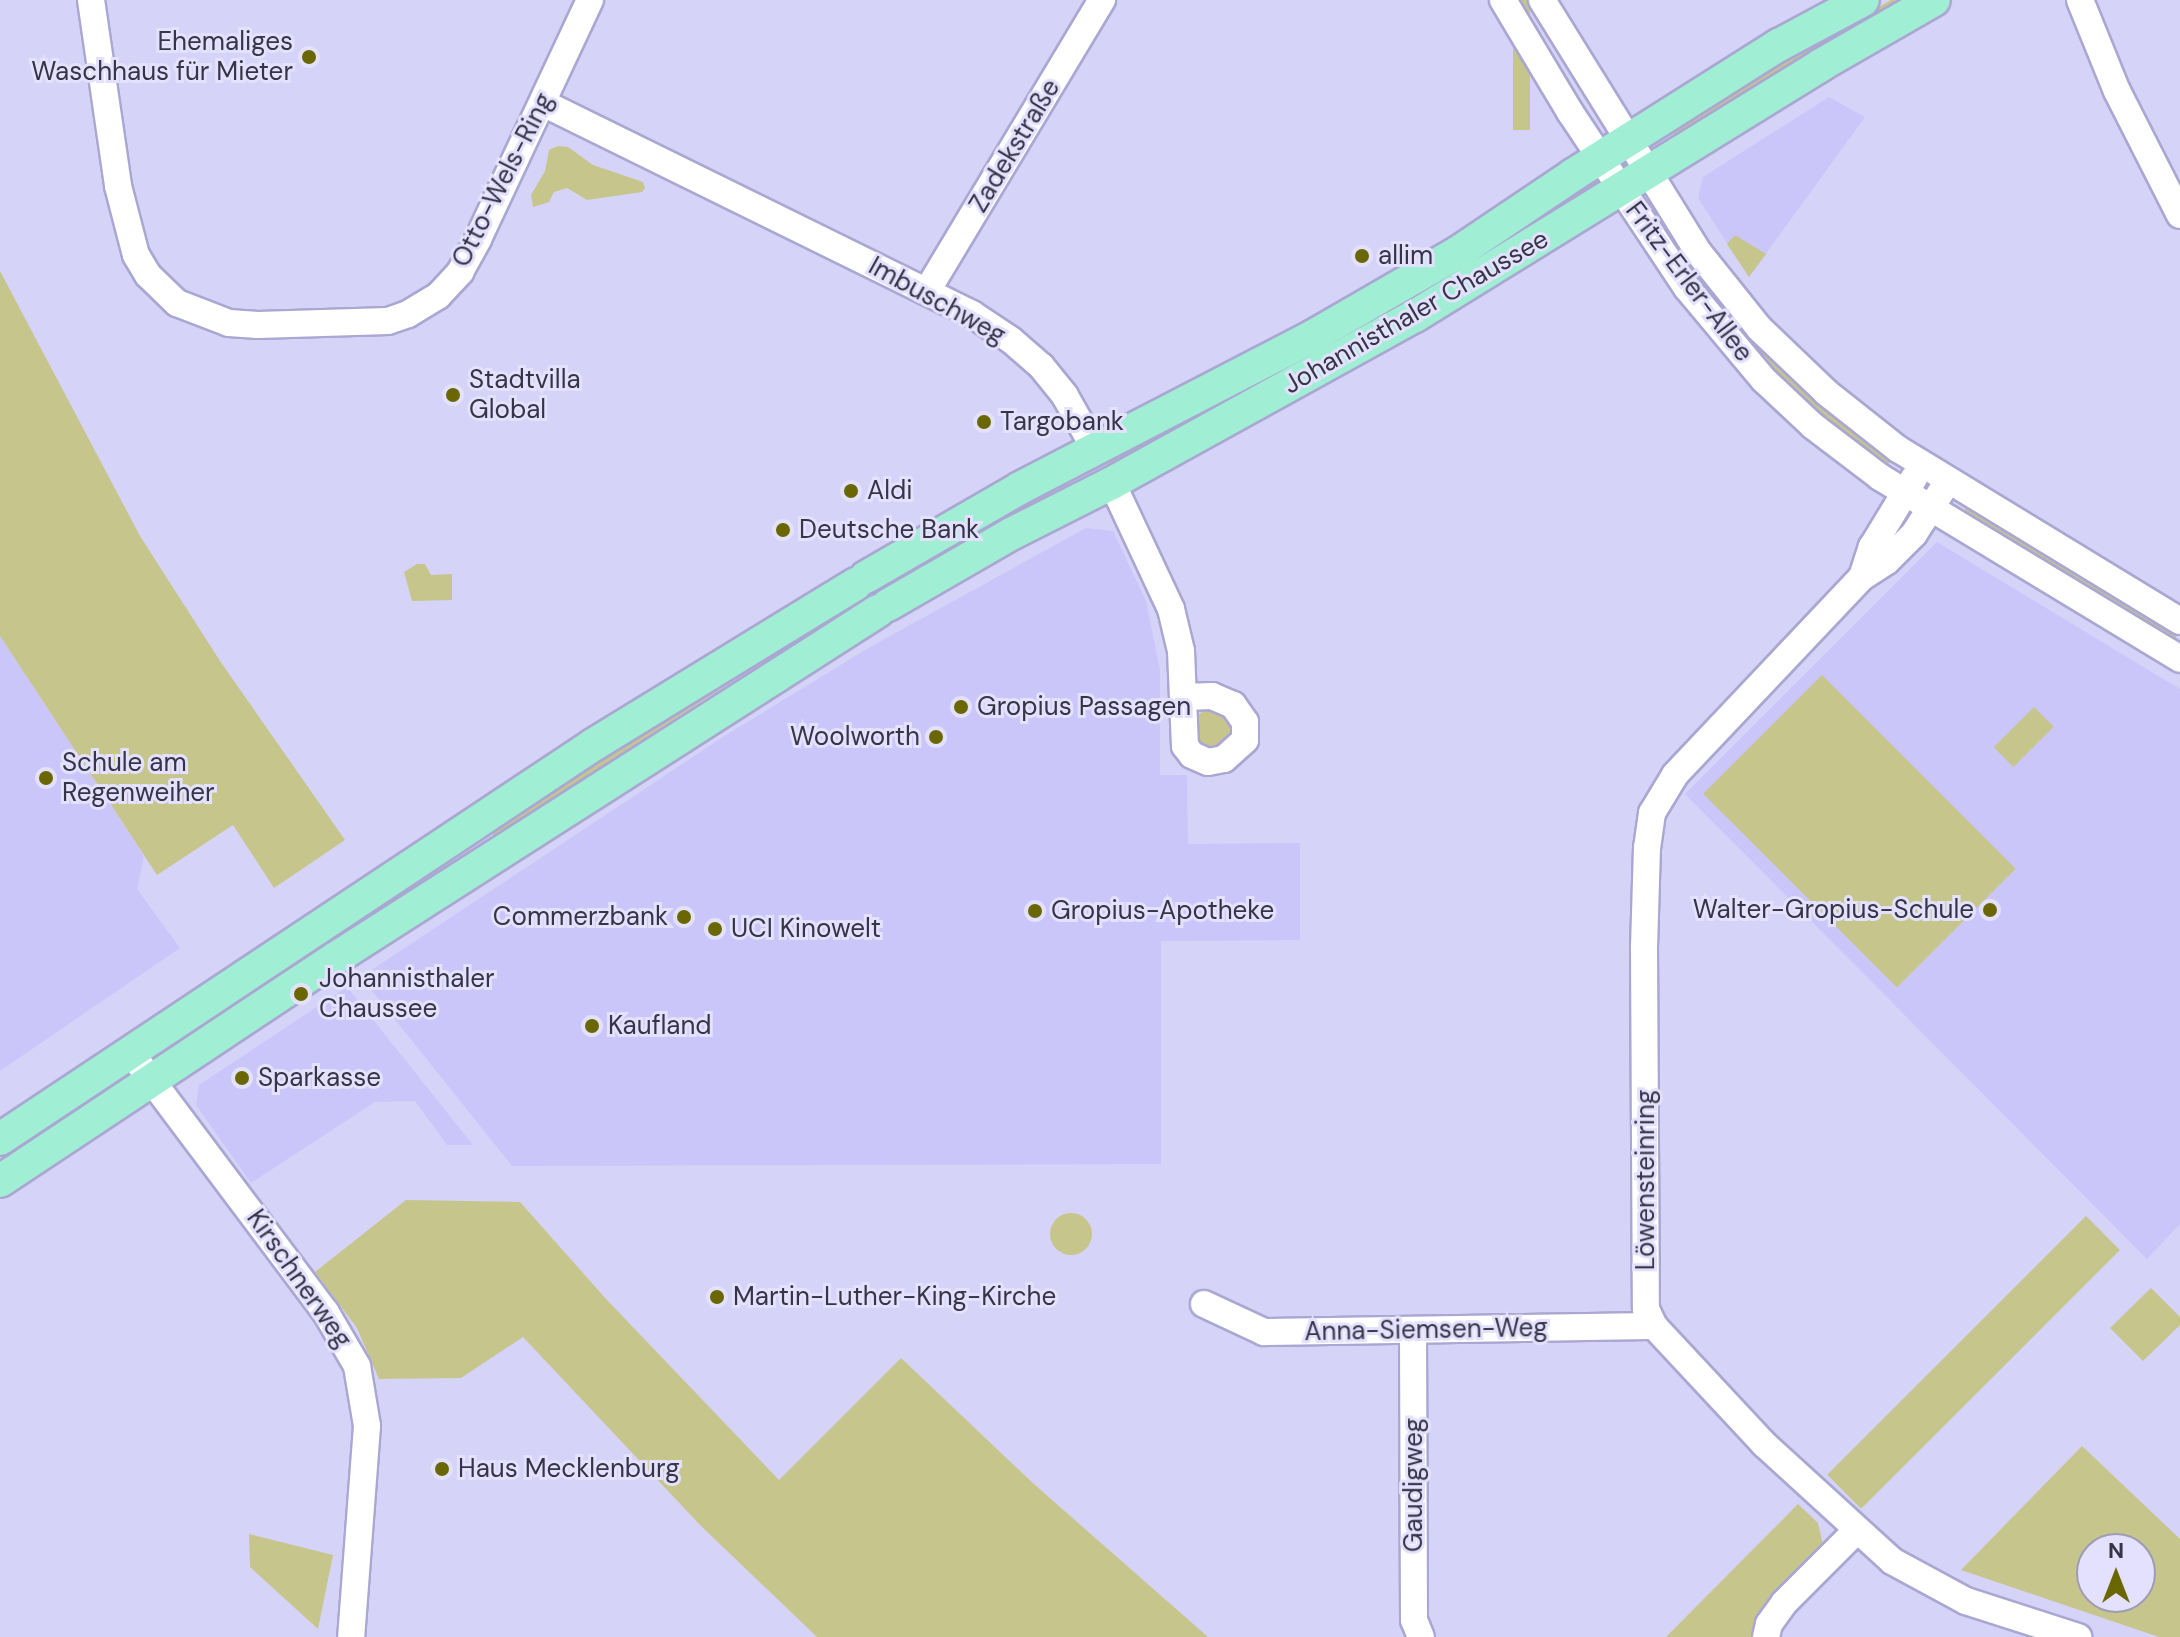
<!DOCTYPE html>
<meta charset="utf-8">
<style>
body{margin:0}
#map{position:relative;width:2180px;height:1637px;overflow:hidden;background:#d5d3f7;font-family:"DM Sans",sans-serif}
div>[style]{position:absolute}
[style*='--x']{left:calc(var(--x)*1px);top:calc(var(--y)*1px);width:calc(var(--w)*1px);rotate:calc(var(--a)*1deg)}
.built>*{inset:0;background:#cac6fa}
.green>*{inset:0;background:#c6c68c;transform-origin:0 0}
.round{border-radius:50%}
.roads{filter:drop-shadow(2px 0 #aaa7d2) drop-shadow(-2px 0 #aaa7d2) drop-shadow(0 2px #aaa7d2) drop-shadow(0 -2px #aaa7d2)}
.minor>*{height:26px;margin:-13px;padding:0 13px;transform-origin:13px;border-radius:13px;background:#fff}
.major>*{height:32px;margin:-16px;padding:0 16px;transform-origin:16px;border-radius:16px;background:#a0efd4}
.dots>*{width:22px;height:22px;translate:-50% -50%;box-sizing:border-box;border:4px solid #e3e1fd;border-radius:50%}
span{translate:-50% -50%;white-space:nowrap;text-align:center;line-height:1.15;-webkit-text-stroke:6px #e3e1fd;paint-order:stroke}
.poi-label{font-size:26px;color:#363547}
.right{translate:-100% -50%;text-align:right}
.left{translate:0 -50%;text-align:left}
.street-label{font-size:26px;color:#363547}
.north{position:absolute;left:2076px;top:1533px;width:80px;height:80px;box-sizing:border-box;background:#e3e1fd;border:2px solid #9e9cb4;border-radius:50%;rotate:0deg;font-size:22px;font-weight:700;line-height:32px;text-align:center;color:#363547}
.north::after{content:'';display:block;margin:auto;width:28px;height:36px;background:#6a6700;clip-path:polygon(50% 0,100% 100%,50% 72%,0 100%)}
</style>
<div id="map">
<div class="built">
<i style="clip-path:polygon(1829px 97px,1865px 117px,1749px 277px,1698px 198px,1703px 177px)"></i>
<i style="clip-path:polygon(1086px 528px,1113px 531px,1146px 601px,1160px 670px,1160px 775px,1187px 775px,1188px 844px,1300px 843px,1300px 940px,1161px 941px,1161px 1164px,512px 1166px,361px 977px,723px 737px,870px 647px)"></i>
<i style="clip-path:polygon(1937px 542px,2180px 689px,2180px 1224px,2147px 1259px,1685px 794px)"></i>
<i style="clip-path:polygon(0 636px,144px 856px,137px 889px,180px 948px,0 1071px)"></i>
<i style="clip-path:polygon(347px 987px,473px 1145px,447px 1145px,415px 1101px,375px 1102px,251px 1183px,196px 1105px,199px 1085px)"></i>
</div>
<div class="green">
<i style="left:1513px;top:0;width:17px;height:130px"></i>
<i style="clip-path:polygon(1891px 0,1907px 0,1678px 141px,1670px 129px)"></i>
<i style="clip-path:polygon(558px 146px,568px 147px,593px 165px,643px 182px,645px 188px,642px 192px,587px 200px,567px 188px,554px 192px,549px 202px,533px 207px,531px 195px,545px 171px,549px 150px)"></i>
<i style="clip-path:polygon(1573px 188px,1578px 195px,1409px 301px,1111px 468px,1108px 457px)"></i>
<i style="clip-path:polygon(1661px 217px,1731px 316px,1893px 457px,1885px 469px,1805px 406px,1725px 322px,1653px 222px)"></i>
<i style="clip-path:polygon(1735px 235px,1766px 254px,1749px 277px,1727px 244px)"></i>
<i style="clip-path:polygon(0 271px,140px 536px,220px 661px,345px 840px,274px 888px,233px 825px,157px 875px,0 636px)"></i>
<i style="left:1968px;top:504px;width:247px;height:14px;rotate:31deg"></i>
<i style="clip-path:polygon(417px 564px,425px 564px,431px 575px,452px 574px,452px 600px,412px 601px,404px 572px)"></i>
<i style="clip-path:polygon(787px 644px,785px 647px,494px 836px,487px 825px)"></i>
<i style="left:1822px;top:675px;width:274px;height:168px;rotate:45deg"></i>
<i style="left:2034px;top:707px;width:28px;height:57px;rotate:45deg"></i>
<i class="round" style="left:1194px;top:708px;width:40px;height:40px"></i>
<i style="clip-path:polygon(406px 1200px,520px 1202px,607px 1300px,779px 1480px,901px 1358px,1035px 1485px,1208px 1637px,817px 1637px,701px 1526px,523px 1337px,461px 1378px,379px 1379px,357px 1328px,315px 1272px)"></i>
<i class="round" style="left:1050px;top:1213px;width:42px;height:42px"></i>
<i style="left:2086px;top:1216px;width:48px;height:366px;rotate:45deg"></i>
<i style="clip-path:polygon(2151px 1288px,2180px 1317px,2180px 1325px,2143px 1361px,2110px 1328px)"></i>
<i style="clip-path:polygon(evenodd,2082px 1446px,2180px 1539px,2180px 1637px,2159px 1637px,1961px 1570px,2082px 1446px,2092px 1549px,2140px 1549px,2140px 1597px,2092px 1597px,2092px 1549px)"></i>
<i style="clip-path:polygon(1798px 1504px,1818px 1523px,1824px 1549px,1756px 1637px,1666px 1637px)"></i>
<i style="clip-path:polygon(249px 1534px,333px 1555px,318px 1629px,250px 1567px)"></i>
</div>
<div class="roads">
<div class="minor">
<i style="--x:91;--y:0;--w:188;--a:81.7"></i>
<i style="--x:118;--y:186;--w:71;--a:75.4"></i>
<i style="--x:136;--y:255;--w:23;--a:59"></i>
<i style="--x:148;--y:275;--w:40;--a:44"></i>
<i style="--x:177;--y:303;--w:56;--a:21"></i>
<i style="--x:229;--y:323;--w:29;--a:4"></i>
<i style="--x:258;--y:325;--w:130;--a:-1.8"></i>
<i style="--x:388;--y:321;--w:21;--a:-19"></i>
<i style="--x:408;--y:314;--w:35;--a:-31"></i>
<i style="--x:438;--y:296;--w:33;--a:-47"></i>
<i style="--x:460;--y:272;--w:38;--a:-61"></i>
<i style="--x:478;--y:239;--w:264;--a:-64.9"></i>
<i style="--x:1503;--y:0;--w:131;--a:59.1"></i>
<i style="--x:1570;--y:112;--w:211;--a:56.4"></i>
<i style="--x:1687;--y:288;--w:120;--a:50.1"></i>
<i style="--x:1764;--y:380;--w:67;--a:43.2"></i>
<i style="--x:1813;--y:426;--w:84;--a:37.3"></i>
<i style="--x:1880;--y:477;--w:351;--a:31.2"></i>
<i style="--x:1542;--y:0;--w:298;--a:58.2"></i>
<i style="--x:1699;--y:253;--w:96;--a:51.3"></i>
<i style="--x:1759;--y:328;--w:94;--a:43.7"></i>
<i style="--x:1827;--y:393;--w:90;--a:38.3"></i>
<i style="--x:1898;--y:449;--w:330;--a:31.4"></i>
<i style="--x:2080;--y:0;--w:98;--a:67.9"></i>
<i style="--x:2117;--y:91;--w:139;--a:63.1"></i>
<i style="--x:543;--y:103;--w:478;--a:26.2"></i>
<i style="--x:972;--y:314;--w:47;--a:33.7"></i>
<i style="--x:1011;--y:340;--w:40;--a:41"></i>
<i style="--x:1041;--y:366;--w:38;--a:51"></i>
<i style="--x:1065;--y:396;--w:61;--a:60.5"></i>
<i style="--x:927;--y:291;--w:340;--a:-59"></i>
<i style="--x:1948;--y:481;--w:63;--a:122.7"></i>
<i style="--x:1914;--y:534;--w:38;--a:135"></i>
<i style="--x:1887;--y:561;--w:30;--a:147"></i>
<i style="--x:1862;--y:577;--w:272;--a:133.4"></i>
<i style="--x:1675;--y:775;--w:44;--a:121.2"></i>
<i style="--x:1652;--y:813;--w:34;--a:98"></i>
<i style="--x:1647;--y:847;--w:99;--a:91.7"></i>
<i style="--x:1644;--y:946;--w:363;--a:89.7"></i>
<i style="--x:1646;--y:1309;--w:19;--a:65"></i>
<i style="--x:1654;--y:1326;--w:161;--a:47"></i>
<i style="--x:1764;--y:1444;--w:173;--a:42.4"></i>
<i style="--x:1892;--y:1561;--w:84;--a:28.4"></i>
<i style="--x:1966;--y:1601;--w:118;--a:17.8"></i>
<i style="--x:1112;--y:483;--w:139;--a:64.9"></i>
<i style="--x:1171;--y:609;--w:43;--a:76.6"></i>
<i style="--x:1181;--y:651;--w:95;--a:87.6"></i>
<i style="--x:1185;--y:746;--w:11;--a:52"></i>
<i style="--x:1192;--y:755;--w:17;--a:24"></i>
<i style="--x:1208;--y:762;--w:16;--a:-11"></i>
<i style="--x:1224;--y:759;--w:28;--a:-42"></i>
<i style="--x:1245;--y:740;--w:18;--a:-90"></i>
<i style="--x:1245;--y:722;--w:21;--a:-125"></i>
<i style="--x:1233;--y:705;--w:23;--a:-157"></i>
<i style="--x:1212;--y:696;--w:28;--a:178"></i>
<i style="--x:1862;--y:577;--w:32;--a:-72"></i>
<i style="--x:1872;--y:547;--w:81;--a:-58.7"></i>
<i style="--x:131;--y:1053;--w:323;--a:53.1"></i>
<i style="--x:325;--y:1311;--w:64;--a:59.8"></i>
<i style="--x:357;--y:1366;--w:61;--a:80.5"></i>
<i style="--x:367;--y:1426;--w:212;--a:94.3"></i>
<i style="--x:1204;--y:1304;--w:66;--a:25"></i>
<i style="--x:1264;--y:1332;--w:390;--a:-0.9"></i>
<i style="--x:1413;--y:1331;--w:289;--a:89.8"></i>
<i style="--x:1414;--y:1620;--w:18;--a:68"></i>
<i style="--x:1766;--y:1637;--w:13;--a:-77"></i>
<i style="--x:1769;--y:1624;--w:26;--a:-54"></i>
<i style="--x:1784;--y:1603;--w:103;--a:-45"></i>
</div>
<div class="major">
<i style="--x:866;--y:577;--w:178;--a:-30"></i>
<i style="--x:1020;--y:488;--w:330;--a:-27.4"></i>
<i style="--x:1313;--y:336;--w:166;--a:-30"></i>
<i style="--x:1457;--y:253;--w:140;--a:-33.9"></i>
<i style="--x:1573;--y:175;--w:244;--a:-32.3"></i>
<i style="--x:1779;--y:45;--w:95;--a:-28.2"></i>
<i style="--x:888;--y:605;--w:142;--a:-30"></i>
<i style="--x:1011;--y:534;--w:113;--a:-26.8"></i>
<i style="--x:1112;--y:483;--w:346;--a:-28.9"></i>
<i style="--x:1415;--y:316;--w:477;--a:-31.7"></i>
<i style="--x:1821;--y:65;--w:130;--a:-29.9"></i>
<i style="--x:0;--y:1139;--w:712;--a:-33.6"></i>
<i style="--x:593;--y:745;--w:308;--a:-31.5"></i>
<i style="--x:0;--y:1181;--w:403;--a:-33.6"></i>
<i style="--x:336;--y:958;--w:644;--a:-32.63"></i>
</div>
</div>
<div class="dots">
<i style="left:309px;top:57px;background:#6a6700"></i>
<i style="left:1362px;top:256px;background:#6a6700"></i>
<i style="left:453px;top:395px;background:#6a6700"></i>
<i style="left:984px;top:422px;background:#6a6700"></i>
<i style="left:851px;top:491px;background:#6a6700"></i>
<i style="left:783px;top:530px;background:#6a6700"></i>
<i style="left:961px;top:707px;background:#6a6700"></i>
<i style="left:936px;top:737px;background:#6a6700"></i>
<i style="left:46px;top:778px;background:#6a6700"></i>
<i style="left:1990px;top:910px;background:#6a6700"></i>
<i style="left:1035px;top:911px;background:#6a6700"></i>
<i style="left:684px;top:917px;background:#6a6700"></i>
<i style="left:715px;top:929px;background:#6a6700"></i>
<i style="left:301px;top:994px;background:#6a6700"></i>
<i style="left:592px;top:1026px;background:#6a6700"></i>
<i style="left:242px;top:1078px;background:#6a6700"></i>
<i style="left:717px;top:1297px;background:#6a6700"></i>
<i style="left:442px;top:1469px;background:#6a6700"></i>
</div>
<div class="poi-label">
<span class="right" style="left:293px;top:57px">Ehemaliges<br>Waschhaus für Mieter</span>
<span class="left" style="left:1378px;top:256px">allim</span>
<span class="left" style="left:469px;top:395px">Stadtvilla<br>Global</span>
<span class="left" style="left:1000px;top:422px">Targobank</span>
<span class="left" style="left:867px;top:491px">Aldi</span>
<span class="left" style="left:799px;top:530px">Deutsche Bank</span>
<span class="left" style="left:977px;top:707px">Gropius Passagen</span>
<span class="right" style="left:920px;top:737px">Woolworth</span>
<span class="left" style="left:62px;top:778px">Schule am<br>Regenweiher</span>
<span class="right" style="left:1974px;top:910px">Walter-Gropius-Schule</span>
<span class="left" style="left:1051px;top:911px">Gropius-Apotheke</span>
<span class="right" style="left:668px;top:917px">Commerzbank</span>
<span class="left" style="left:731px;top:929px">UCI Kinowelt</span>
<span class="left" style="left:319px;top:994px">Johannisthaler<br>Chaussee</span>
<span class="left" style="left:608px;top:1026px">Kaufland</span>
<span class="left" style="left:258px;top:1078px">Sparkasse</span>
<span class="left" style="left:733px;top:1297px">Martin-Luther-King-Kirche</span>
<span class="left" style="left:458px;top:1469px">Haus Mecklenburg</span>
</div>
<div class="street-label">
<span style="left:1015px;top:146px;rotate:-59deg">Zadekstraße</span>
<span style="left:503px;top:180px;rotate:-63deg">Otto-Wels-Ring</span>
<span style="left:1689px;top:282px;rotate:53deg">Fritz-Erler-Allee</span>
<span style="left:937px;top:301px;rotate:29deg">Imbuschweg</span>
<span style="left:1416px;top:312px;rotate:-30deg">Johannisthaler Chaussee</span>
<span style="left:1646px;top:1180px;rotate:-90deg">Löwensteinring</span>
<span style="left:299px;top:1279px;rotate:55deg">Kirschnerweg</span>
<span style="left:1426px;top:1330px;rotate:-1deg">Anna-Siemsen-Weg</span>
<span style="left:1414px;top:1485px;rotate:-90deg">Gaudigweg</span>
</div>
<div class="north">N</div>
</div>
